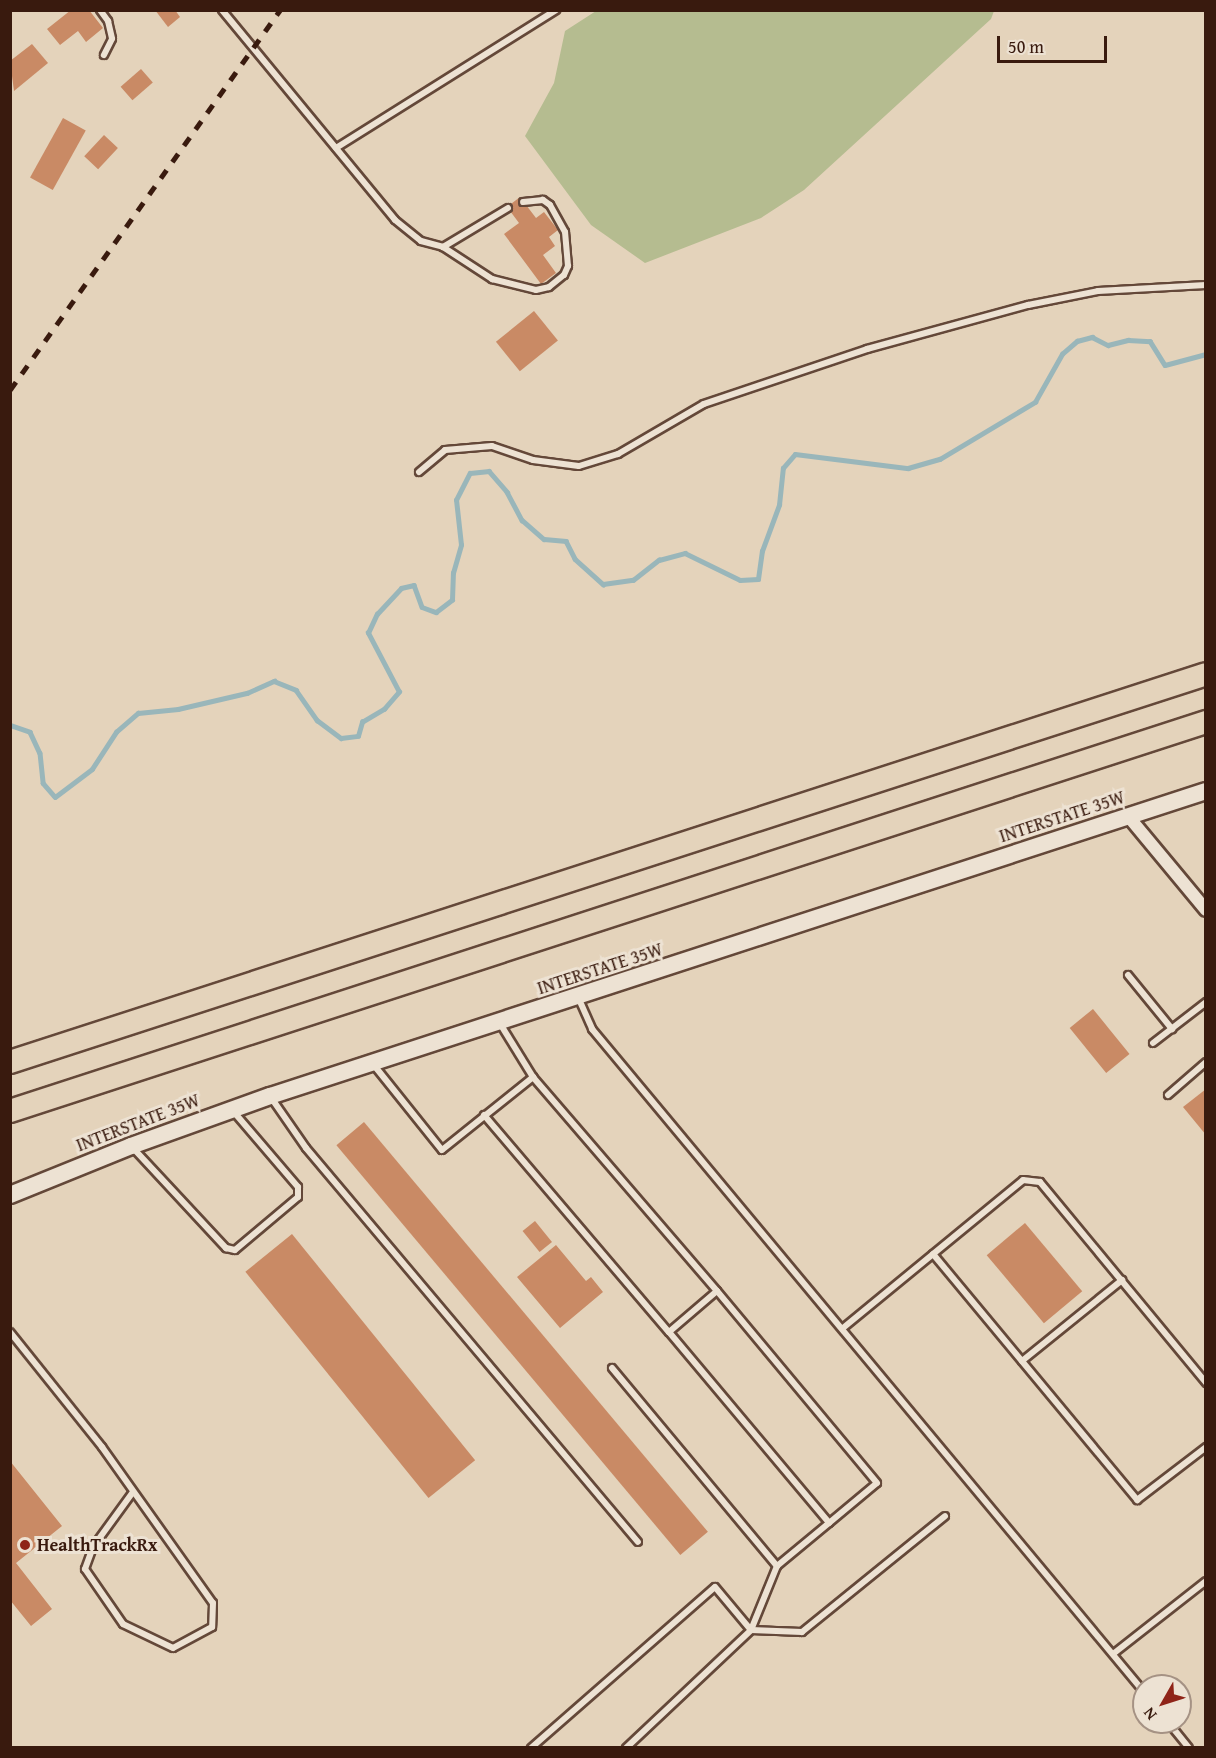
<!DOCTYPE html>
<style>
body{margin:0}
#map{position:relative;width:1216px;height:1758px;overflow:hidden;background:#e4d3bb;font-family:"Gentium Book Plus",serif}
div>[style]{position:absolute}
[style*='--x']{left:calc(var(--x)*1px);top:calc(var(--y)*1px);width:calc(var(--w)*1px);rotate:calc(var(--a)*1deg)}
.green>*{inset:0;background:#b5bc90}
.stream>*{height:4.5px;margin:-2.25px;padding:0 2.25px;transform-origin:2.25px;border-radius:2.25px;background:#99b6ba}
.building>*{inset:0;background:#c98a65;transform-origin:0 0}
.roads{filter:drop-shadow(2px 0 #644839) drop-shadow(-2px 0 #644839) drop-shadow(0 2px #644839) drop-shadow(0 -2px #644839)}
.lane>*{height:6px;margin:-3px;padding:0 3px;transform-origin:3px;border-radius:3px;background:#ede2d3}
.street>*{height:12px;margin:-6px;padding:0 6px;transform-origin:6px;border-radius:6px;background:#ede2d3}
.secondary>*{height:16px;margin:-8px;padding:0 8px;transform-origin:8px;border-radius:8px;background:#ede2d3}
.highway>*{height:22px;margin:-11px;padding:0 11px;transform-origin:11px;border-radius:11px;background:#e4d3bb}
.rail>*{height:4.5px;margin-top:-2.25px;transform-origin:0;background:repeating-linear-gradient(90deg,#391a0e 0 10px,transparent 0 20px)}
.dots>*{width:16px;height:16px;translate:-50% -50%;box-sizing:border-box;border:3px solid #ede2d3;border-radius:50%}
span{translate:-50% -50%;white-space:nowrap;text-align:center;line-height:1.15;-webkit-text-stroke:6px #ede2d3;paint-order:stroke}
.street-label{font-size:18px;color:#391a0e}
.poi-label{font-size:18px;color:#391a0e;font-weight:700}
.left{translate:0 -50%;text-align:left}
.frame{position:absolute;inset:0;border:12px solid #391a0e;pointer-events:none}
.north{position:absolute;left:1132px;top:1674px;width:60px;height:60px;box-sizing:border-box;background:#ede2d3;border:2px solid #a59284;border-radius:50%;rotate:231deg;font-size:16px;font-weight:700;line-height:24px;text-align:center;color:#391a0e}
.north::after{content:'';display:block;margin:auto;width:21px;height:27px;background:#8f2418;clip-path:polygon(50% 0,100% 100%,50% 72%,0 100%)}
.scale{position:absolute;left:997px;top:36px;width:110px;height:27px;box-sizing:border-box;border:3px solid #391a0e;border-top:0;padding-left:8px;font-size:18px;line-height:21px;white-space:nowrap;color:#391a0e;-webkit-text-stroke:4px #ede2d3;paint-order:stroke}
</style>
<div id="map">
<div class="green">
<i style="clip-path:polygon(596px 11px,596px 10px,994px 11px,991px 19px,804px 190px,761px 218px,645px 263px,591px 225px,525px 136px,554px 83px,565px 31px)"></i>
</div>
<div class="stream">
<i style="--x:10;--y:725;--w:21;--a:19"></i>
<i style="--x:30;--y:732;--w:23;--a:65"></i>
<i style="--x:40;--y:753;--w:30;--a:84"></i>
<i style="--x:43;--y:783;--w:18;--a:49"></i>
<i style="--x:55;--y:797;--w:46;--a:-37.1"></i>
<i style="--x:92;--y:769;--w:44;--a:-57"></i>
<i style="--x:116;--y:732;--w:29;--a:-41"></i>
<i style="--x:138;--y:713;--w:40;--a:-5.7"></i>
<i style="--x:178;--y:709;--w:71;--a:-13.1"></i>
<i style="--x:247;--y:693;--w:30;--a:-24"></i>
<i style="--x:274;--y:681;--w:24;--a:22"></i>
<i style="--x:296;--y:690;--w:37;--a:55"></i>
<i style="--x:317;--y:720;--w:30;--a:37"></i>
<i style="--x:341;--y:738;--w:17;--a:-7"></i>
<i style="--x:358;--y:736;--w:15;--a:-74"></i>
<i style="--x:362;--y:722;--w:26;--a:-31"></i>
<i style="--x:384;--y:709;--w:23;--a:-49"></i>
<i style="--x:399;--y:692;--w:67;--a:-117.7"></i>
<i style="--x:368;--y:633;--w:21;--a:-65"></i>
<i style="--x:377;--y:614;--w:35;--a:-47"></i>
<i style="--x:401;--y:588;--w:13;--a:-13"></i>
<i style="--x:414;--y:585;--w:23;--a:70"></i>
<i style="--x:422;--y:607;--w:15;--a:20"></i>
<i style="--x:436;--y:612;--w:20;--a:-37"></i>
<i style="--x:452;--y:600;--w:27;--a:-88"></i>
<i style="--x:453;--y:573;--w:29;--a:-74"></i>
<i style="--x:461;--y:545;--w:45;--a:-96.3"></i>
<i style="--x:456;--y:500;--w:30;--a:-63"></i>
<i style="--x:470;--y:473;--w:19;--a:-6"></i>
<i style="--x:489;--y:471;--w:28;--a:49"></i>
<i style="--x:507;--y:492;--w:32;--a:62"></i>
<i style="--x:522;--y:520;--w:29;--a:41"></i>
<i style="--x:544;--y:539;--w:22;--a:5"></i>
<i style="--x:566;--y:541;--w:20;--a:63"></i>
<i style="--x:575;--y:559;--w:38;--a:42"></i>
<i style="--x:603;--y:584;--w:30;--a:-8"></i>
<i style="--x:633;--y:580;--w:33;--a:-38"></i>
<i style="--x:659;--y:560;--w:27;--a:-15"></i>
<i style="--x:685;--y:553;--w:61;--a:26.1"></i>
<i style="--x:740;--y:580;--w:18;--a:-3"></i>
<i style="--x:758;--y:579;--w:28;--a:-82"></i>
<i style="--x:762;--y:551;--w:49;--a:-69.7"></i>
<i style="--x:779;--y:505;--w:37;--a:-84"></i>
<i style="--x:783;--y:468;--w:18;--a:-49"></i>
<i style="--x:795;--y:454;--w:114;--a:7.1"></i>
<i style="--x:908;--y:468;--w:33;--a:-16"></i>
<i style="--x:940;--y:459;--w:111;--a:-31"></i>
<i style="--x:1035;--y:402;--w:55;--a:-60.6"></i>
<i style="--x:1062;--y:354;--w:20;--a:-41"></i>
<i style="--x:1077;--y:341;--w:16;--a:-15"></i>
<i style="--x:1092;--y:337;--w:18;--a:27"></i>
<i style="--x:1108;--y:345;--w:21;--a:-14"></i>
<i style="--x:1128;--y:340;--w:22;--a:3"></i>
<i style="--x:1150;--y:341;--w:28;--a:58"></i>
<i style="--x:1165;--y:365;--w:42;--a:-15"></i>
</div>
<div class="building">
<i style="clip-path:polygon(71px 10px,89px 10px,103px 28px,86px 42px,78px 31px,60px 45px,47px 29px)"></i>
<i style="clip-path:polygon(155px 10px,175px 10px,180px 17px,168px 27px)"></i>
<i style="clip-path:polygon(32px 44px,48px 63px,14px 91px,10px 61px)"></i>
<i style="left:141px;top:69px;width:18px;height:27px;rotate:49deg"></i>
<i style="left:63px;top:118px;width:26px;height:68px;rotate:29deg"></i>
<i style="left:104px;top:135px;width:19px;height:29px;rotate:43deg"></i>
<i style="clip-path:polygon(520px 197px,536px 218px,544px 212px,558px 230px,549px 237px,555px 246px,543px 255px,556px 273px,541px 284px,504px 234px,519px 223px,507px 207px)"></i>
<i style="left:534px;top:311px;width:38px;height:49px;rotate:51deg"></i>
<i style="left:1093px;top:1009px;width:58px;height:30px;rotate:51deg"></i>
<i style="clip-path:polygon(1206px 1089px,1206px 1135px,1183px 1107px)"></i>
<i style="left:364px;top:1122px;width:535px;height:36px;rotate:50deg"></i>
<i style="left:535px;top:1221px;width:27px;height:16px;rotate:51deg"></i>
<i style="left:1025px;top:1223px;width:89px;height:50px;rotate:50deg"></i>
<i style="left:292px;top:1234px;width:291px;height:60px;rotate:51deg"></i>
<i style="clip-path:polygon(556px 1245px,586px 1281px,591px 1277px,603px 1292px,560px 1328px,517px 1277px)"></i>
<i style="clip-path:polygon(10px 1461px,62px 1526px,16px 1563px,52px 1609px,31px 1626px,10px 1600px)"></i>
</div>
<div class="roads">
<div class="lane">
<i style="--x:100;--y:10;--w:14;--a:54"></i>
<i style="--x:108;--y:21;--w:18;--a:77"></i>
<i style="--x:112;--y:39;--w:18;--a:117"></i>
<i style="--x:222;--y:10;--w:272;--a:50.5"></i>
<i style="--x:395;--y:220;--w:33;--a:39"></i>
<i style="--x:421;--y:241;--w:23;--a:15"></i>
<i style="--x:336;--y:148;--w:260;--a:-32.1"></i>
<i style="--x:508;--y:208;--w:76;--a:149"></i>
<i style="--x:443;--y:247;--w:59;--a:33.1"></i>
<i style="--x:492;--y:279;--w:45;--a:14"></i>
<i style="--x:536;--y:290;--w:13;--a:-13"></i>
<i style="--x:549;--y:287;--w:19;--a:-39"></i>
<i style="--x:564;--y:275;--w:10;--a:-66"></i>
<i style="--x:568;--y:266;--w:34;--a:-95"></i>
<i style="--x:565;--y:232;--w:31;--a:-119"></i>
<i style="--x:550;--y:205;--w:9;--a:-144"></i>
<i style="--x:543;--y:200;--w:20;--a:174"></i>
<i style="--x:419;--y:472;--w:34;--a:-40"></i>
<i style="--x:445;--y:450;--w:47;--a:-4.9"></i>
<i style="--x:492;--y:446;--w:43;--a:18.9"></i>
<i style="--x:533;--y:460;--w:46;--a:7.4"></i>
<i style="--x:579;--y:466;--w:41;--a:-17.1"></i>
<i style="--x:618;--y:454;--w:99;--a:-30.2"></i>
<i style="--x:704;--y:404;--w:172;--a:-18.6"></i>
<i style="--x:867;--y:349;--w:167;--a:-15.3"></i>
<i style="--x:1028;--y:305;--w:71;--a:-11.3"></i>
<i style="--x:1098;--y:291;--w:108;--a:-3.2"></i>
<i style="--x:1128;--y:975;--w:70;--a:50.8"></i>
<i style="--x:578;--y:997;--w:35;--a:66"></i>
<i style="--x:592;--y:1029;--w:863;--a:50.22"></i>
<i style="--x:1153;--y:1043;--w:67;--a:-37.7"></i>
<i style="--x:373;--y:1064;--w:110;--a:51.3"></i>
<i style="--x:442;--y:1150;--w:117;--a:-38.7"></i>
<i style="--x:1168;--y:1095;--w:50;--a:-41"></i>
<i style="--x:270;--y:1096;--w:63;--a:55.3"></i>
<i style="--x:306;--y:1148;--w:515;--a:49.88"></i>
<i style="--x:484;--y:1115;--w:285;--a:49.6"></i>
<i style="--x:669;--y:1332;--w:63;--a:-40.5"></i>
<i style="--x:717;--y:1291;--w:282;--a:-130.7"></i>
<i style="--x:533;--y:1077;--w:65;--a:-121.7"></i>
<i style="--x:133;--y:1148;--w:137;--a:47.1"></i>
<i style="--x:226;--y:1248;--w:9;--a:13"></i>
<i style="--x:235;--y:1250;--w:82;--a:-40.1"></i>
<i style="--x:298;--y:1197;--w:10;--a:-90"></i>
<i style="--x:298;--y:1187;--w:100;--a:-130.5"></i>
<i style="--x:933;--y:1254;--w:320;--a:50.3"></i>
<i style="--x:1137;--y:1500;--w:87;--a:-37.5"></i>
<i style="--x:843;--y:1328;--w:233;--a:-39.4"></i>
<i style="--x:1023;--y:1180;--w:17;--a:7"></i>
<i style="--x:1040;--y:1182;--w:261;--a:50.4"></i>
<i style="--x:10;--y:1332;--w:147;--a:51.3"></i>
<i style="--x:102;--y:1447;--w:191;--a:54.6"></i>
<i style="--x:213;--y:1603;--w:24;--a:92"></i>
<i style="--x:212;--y:1627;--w:44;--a:151.7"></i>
<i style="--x:173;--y:1648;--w:55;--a:-154.4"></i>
<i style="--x:123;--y:1624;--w:67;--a:-124.6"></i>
<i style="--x:85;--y:1569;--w:23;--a:-70"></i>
<i style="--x:93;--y:1547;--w:68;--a:-54"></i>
<i style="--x:669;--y:1332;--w:249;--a:50"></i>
<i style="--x:829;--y:1523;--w:62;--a:-39.8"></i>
<i style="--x:877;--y:1483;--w:250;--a:-129.8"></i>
<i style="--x:1022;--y:1361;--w:129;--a:-39"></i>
<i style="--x:612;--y:1368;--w:258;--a:50.2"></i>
<i style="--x:1113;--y:1654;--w:118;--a:-38.1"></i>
<i style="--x:1168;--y:1722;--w:33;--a:51"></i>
<i style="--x:531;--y:1748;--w:244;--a:-41.2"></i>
<i style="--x:715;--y:1587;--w:56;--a:50.1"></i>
<i style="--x:751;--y:1630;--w:51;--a:2.2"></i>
<i style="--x:802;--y:1632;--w:184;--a:-39"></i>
<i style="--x:626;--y:1748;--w:172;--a:-43.3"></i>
<i style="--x:751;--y:1630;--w:69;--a:-67.9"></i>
<i style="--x:777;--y:1566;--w:67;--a:-39.6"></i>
</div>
<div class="street">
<i style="--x:1128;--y:816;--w:122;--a:50.3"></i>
</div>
<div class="secondary">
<i style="--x:10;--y:1195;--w:131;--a:-22"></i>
<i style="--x:131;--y:1146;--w:148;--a:-19.8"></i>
<i style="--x:270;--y:1096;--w:984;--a:-18.05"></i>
</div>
<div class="highway">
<i style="--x:10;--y:1062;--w:1257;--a:-17.97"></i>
<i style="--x:10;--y:1111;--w:1258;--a:-18.02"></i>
</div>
</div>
<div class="rail">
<i style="--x:10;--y:390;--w:466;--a:-54.6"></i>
</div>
<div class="dots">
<i style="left:25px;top:1545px;background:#8f2418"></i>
</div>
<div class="street-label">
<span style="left:1062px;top:817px;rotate:-18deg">INTERSTATE 35W</span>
<span style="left:600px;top:969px;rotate:-18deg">INTERSTATE 35W</span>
<span style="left:138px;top:1123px;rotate:-21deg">INTERSTATE 35W</span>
</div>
<div class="poi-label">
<span class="left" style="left:37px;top:1545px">HealthTrackRx</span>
</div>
<div class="frame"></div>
<div class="north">N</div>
<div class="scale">50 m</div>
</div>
